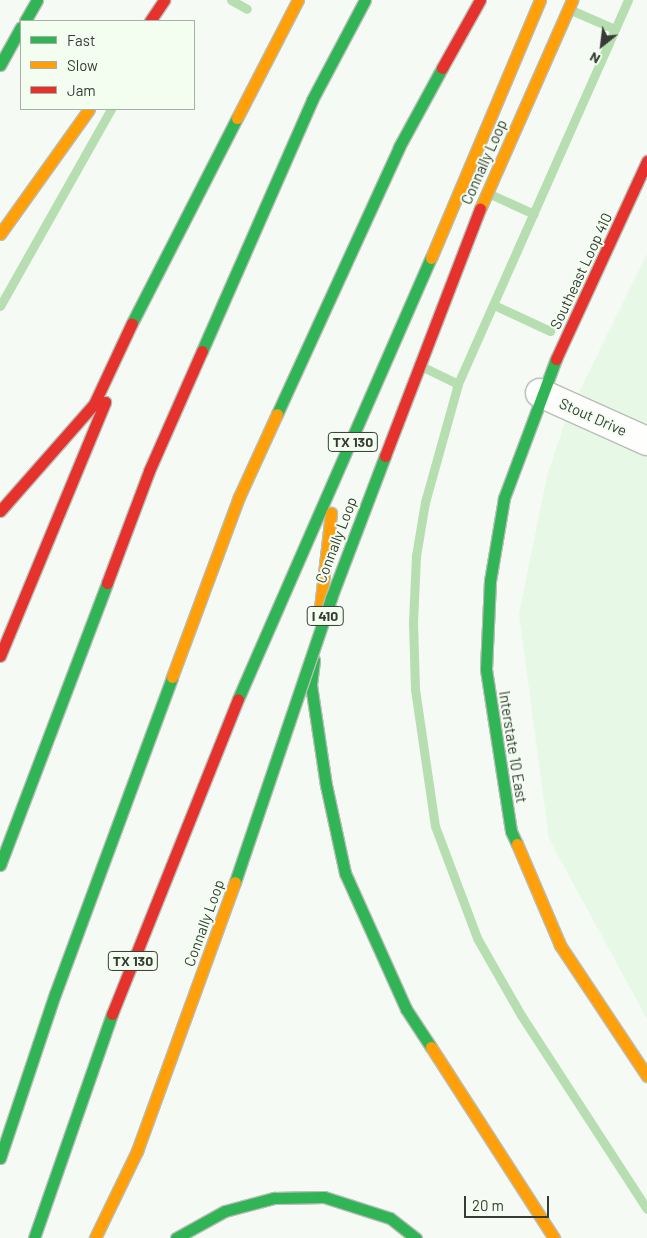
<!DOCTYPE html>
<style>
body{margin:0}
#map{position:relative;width:647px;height:1238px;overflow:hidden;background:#f5fbf4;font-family:Barlow,sans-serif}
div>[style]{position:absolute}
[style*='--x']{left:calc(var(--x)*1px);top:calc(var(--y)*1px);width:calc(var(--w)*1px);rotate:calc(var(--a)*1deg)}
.built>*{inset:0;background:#e8f8e6}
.stream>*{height:9px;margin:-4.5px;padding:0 4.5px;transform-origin:4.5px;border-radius:4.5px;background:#b7deb0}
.roads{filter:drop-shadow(1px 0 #b8beb7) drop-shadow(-1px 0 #b8beb7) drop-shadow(0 1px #b8beb7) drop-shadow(0 -1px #b8beb7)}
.street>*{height:28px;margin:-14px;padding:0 14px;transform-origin:14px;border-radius:14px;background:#fefefd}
.fast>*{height:11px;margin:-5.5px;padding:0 5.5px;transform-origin:5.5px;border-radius:5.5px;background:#30b455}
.slow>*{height:11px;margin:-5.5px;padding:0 5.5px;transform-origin:5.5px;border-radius:5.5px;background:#ff9f0a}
.jam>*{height:11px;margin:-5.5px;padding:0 5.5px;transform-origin:5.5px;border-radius:5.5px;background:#e5322d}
.bridges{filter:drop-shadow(1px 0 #b8beb7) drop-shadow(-1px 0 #b8beb7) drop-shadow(0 1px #b8beb7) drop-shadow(0 -1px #b8beb7)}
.fast-bridge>*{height:11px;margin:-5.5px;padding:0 5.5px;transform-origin:5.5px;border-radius:5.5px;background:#30b455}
.slow-bridge>*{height:11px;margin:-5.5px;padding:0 5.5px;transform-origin:5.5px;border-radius:5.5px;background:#ff9f0a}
.jam-bridge>*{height:11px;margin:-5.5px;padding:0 5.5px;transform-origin:5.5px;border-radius:5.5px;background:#e5322d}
span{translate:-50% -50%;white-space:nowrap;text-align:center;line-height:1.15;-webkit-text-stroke:4px #f3fef1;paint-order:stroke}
.shield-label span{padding:1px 4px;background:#f3fef1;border:1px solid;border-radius:4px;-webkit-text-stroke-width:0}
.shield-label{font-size:14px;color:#353c34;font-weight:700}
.street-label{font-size:15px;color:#353c34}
.legend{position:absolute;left:20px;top:20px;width:175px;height:90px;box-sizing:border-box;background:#f3fef1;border:1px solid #a7b0a5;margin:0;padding:6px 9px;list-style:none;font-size:15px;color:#353c34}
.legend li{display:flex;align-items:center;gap:10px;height:25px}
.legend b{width:25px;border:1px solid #a7b0a5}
.north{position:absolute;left:577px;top:20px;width:50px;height:50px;-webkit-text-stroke:4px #f3fef1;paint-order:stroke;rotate:209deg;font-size:14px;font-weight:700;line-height:20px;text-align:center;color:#353c34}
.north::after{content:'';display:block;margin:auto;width:18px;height:22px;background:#353c34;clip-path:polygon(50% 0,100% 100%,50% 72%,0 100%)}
.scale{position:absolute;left:464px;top:1196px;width:85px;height:22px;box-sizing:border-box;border:2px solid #353c34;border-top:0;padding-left:6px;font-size:15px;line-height:18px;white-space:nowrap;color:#353c34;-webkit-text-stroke:4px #f3fef1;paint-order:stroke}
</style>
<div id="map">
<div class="built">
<i style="clip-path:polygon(647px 254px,647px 1019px,549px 839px,519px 614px,547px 476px,567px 416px)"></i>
</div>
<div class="stream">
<i style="--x:231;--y:0;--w:18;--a:29"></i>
<i style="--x:628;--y:0;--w:420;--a:113.9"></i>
<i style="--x:458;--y:384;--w:123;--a:105.6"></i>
<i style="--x:425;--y:502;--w:55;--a:99.5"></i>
<i style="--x:416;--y:556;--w:66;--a:92.6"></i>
<i style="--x:413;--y:622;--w:67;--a:88.3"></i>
<i style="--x:415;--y:689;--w:138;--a:81.7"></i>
<i style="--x:435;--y:826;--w:120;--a:69.4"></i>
<i style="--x:477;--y:938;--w:89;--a:60.3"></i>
<i style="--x:521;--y:1015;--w:231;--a:57"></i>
<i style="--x:571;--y:10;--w:48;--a:23.4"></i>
<i style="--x:490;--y:194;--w:48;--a:24.4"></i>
<i style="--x:494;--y:305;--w:62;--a:24.9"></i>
<i style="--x:0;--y:306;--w:226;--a:-60.6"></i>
<i style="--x:421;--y:366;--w:41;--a:25.9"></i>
</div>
<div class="roads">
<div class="street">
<i style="--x:540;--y:393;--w:117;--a:24.2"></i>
</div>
<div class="fast">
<i style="--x:25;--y:21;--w:24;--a:-60"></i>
<i style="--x:0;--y:65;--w:43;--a:-61.1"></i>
<i style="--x:132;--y:323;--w:230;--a:-62.9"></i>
<i style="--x:202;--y:351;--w:274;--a:-66.3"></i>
<i style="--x:312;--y:100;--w:113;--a:-62.1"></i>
<i style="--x:277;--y:414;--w:294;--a:-65.4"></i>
<i style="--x:399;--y:147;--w:90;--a:-61.4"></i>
<i style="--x:314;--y:660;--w:25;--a:97"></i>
<i style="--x:311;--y:685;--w:101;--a:81.5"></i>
<i style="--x:326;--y:785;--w:90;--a:77.8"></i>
<i style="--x:345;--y:873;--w:149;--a:65.8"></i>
<i style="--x:406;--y:1009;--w:45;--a:56.7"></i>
<i style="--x:238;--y:699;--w:481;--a:-66.4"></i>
<i style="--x:517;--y:844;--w:14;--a:-115"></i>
<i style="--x:511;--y:831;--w:164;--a:-98.8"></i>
<i style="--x:486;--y:669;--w:88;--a:-87.4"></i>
<i style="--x:490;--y:581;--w:84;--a:-80.4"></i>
<i style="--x:504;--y:498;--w:148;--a:-69.5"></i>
<i style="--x:0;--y:865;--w:302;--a:-69.2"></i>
<i style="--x:0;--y:1158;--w:173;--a:-71.5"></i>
<i style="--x:55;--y:994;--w:338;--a:-69.7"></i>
<i style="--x:34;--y:1238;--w:237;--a:-70.8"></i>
<i style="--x:176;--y:1238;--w:56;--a:-28.9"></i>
<i style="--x:225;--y:1211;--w:51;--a:-14.9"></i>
<i style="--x:274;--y:1198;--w:50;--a:-1.1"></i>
<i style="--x:324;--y:1197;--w:69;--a:17.7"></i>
<i style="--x:390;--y:1218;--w:33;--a:38"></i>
</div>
<div class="slow">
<i style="--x:237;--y:118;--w:133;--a:-62.7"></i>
<i style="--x:0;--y:234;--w:153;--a:-54.5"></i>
<i style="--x:431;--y:258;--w:280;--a:-67.1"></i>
<i style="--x:319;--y:617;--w:105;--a:-83.4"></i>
<i style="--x:172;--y:677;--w:192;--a:-69.6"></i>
<i style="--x:239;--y:497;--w:91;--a:-65.4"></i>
<i style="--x:517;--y:844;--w:110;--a:66.9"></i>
<i style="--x:560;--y:945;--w:157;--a:56.4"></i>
<i style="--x:431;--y:1047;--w:227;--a:57.2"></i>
</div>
<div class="jam">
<i style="--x:150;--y:21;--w:25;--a:-56"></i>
<i style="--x:442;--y:68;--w:78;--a:-60.8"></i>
<i style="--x:556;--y:359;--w:218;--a:-65.3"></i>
<i style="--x:0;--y:511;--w:142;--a:-48.7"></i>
<i style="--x:94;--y:404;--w:89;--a:-64.9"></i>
<i style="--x:107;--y:583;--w:120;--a:-69.4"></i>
<i style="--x:149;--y:471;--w:131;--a:-66.2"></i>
<i style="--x:0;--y:656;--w:275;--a:-67.5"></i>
<i style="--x:112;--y:1014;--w:339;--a:-68.2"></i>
</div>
</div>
<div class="bridges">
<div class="fast-bridge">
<i style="--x:235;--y:882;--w:300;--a:-71.3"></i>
<i style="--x:331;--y:598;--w:152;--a:-69.2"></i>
</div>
<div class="slow-bridge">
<i style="--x:480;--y:209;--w:228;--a:-66.2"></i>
<i style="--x:95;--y:1238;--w:97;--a:-64.2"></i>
<i style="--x:137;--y:1151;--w:286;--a:-70"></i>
</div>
<div class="jam-bridge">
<i style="--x:385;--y:456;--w:265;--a:-69"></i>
</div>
</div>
<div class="shield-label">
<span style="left:353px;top:442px">TX 130</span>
<span style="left:325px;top:616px">I 410</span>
<span style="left:133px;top:961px">TX 130</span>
</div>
<div class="street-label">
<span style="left:484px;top:162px;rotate:-66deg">Connally Loop</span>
<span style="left:581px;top:271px;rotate:-65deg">Southeast Loop 410</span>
<span style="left:593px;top:417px;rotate:24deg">Stout Drive</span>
<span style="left:336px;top:540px;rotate:-69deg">Connally Loop</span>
<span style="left:513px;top:747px;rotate:81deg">Interstate 10 East</span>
<span style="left:204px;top:923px;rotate:-70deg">Connally Loop</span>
</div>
<ul class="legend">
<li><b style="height:6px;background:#30b455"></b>Fast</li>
<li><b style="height:6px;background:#ff9f0a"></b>Slow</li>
<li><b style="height:6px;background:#e5322d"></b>Jam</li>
</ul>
<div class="north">N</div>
<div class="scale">20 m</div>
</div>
